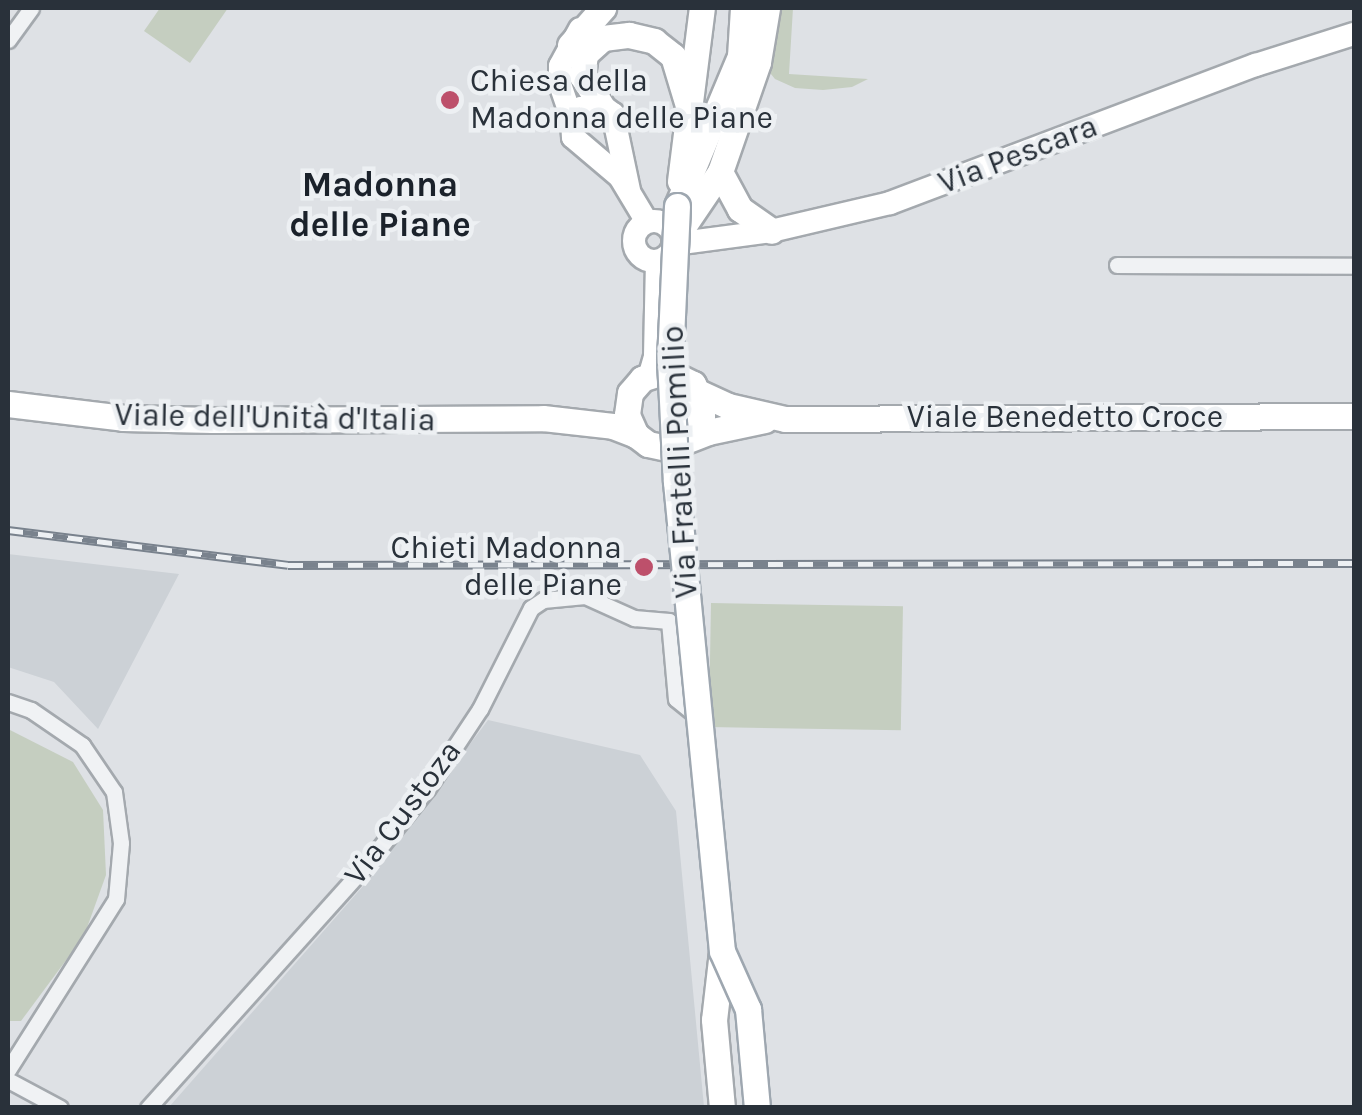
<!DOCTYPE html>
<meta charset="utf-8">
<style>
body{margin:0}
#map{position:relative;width:1362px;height:1115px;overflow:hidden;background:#dee1e5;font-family:Karla,sans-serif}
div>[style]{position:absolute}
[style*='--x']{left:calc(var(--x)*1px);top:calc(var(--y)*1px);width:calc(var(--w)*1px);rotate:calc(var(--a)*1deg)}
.built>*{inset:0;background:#ccd1d6}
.green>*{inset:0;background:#c5cec0;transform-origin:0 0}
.roads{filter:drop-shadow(2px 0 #a4a9ae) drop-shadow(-2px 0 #a4a9ae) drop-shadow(0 2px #a4a9ae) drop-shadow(0 -2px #a4a9ae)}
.street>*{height:15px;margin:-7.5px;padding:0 7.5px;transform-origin:7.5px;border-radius:7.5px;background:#f0f2f4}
.secondary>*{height:22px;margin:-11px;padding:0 11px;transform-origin:11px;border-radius:11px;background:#fff}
.secondary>.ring{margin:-11px;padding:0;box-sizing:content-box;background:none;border:22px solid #fff;border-radius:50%}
.primary>*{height:25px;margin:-12.5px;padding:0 12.5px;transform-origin:12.5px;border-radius:12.5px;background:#fff}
.rail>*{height:9px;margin-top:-4.5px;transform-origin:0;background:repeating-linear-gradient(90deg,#edf0f3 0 15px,#79828d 0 30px);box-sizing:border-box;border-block:2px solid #79828d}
.bridges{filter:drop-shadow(2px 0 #9ea7b0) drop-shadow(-2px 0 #9ea7b0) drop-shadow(0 2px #9ea7b0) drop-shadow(0 -2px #9ea7b0)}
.primary-bridge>*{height:25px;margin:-12.5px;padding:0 12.5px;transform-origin:12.5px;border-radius:12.5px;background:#fff}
.dots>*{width:28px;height:28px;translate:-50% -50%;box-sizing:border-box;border:5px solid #edf0f3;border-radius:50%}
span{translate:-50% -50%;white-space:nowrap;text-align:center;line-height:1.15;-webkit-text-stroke:9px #edf0f3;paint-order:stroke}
.poi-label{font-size:32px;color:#29313a}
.left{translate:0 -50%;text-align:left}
.right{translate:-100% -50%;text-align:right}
.street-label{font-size:32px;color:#29313a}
.neighbourhood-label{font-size:35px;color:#1b222b;font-weight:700}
.frame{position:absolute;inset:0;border:10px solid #29313a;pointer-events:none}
</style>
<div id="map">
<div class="built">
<i style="clip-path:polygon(8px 554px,179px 574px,98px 729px,54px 682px,8px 667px)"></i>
<i style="clip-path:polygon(488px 720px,640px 755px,676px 811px,704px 1107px,169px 1107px,371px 877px)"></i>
</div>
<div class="green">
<i style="clip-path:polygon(160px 8px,228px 8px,190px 63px,144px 31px)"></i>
<i style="clip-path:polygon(769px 8px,793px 8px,789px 74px,868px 79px,852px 87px,823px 90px,795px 88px,775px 79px,766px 68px)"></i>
<i style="left:711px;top:603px;width:192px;height:124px;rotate:1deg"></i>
<i style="clip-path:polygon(8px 729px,73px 762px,103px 810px,106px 875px,84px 936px,21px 1021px,8px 1021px)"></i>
</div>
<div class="roads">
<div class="street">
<i style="--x:8;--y:40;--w:39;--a:-54"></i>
<i style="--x:1117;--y:265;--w:237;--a:0.2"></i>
<i style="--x:8;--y:702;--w:24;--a:19"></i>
<i style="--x:31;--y:710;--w:62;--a:34.5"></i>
<i style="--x:82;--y:745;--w:57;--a:55.8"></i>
<i style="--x:114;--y:792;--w:51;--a:82.2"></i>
<i style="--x:121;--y:843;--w:56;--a:95.1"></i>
<i style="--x:116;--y:899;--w:202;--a:122.3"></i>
<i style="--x:8;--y:1080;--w:59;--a:28.3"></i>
<i style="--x:148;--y:1108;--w:319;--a:-48.1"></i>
<i style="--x:361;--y:871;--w:105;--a:-51.2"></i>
<i style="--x:427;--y:789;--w:96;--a:-56.5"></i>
<i style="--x:480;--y:709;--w:113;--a:-63.2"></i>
<i style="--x:531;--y:608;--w:14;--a:-34"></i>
<i style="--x:543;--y:600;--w:42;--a:-5.4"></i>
<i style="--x:585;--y:596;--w:54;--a:24.2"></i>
<i style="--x:634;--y:618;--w:35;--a:5"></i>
<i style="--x:669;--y:621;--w:78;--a:84.9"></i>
<i style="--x:676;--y:699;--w:33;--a:39"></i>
</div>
<div class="secondary">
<i style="--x:572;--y:119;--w:37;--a:-109"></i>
<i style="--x:560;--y:84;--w:18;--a:-90"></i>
<i style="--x:560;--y:66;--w:42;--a:-61.6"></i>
<i style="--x:629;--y:190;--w:78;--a:-101.9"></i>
<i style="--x:613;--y:114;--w:15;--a:-143"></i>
<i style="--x:601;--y:105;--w:20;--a:171"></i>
<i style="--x:581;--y:108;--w:14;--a:129"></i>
<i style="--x:572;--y:119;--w:18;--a:87"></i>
<i style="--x:573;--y:137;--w:62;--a:40.4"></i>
<i style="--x:620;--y:177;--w:52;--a:59"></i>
<i class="ring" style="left:634px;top:221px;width:18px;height:18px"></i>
<i style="--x:674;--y:244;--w:98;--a:-7.6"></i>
<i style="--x:771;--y:231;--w:122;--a:-13.2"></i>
<i style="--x:890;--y:203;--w:391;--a:-20.7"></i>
<i style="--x:1256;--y:65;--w:103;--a:-17.6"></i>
<i style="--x:650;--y:374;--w:19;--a:-74"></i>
<i style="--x:655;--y:356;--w:95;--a:-88.8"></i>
</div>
<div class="primary">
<i style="--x:570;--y:45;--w:50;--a:-48.3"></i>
<i style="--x:601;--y:105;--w:35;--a:-123"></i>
<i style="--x:582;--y:76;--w:22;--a:-82"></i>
<i style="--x:585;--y:54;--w:24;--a:-42"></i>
<i style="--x:603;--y:38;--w:26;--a:-7"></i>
<i style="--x:629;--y:35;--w:26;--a:13"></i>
<i style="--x:654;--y:41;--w:24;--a:38"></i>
<i style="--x:673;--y:56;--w:55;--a:73.2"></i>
<i style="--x:720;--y:172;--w:42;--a:61.6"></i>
<i style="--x:740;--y:209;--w:38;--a:35"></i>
<i style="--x:680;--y:181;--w:174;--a:-82.8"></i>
<i style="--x:677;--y:206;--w:163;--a:-67.2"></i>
<i style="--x:740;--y:56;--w:48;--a:-86.4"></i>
<i style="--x:674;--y:240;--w:82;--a:-55.9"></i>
<i style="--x:720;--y:172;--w:116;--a:-70.9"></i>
<i style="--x:758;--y:62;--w:55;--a:-80.5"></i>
<i style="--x:698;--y:392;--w:33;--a:25"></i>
<i style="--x:728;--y:406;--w:58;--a:12.8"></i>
<i style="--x:785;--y:419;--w:569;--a:-0.3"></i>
<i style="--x:8;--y:404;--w:116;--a:6.9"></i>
<i style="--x:123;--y:418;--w:90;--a:1.3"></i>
<i style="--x:213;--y:420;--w:330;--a:-0.3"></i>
<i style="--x:543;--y:418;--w:70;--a:6.5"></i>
<i style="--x:613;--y:426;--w:25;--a:21"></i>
<i style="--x:690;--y:437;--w:24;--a:-60"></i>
<i style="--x:702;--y:416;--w:12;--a:-90"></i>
<i style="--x:702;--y:404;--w:22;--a:-114"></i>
<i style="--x:693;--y:384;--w:30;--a:-154"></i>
<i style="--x:666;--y:371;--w:25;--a:162"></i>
<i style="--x:642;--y:379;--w:18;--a:131"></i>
<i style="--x:630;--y:393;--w:22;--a:98"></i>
<i style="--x:627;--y:415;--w:22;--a:66"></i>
<i style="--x:636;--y:435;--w:15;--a:37"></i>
<i style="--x:648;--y:444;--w:19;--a:12"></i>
<i style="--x:667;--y:448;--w:44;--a:-21.3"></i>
<i style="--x:708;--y:432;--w:58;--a:-11.9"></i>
<i style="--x:722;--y:951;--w:69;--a:96.6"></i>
<i style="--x:714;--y:1020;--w:88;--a:84.8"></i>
</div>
</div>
<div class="rail">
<i style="--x:8;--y:530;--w:282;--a:7.1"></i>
<i style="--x:288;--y:565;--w:1066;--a:-0.11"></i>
</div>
<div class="bridges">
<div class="primary-bridge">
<i style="--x:677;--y:206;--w:154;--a:92.6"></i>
<i style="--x:670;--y:360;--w:122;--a:87.2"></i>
<i style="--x:676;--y:482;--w:471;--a:84.4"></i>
<i style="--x:722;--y:951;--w:64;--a:65.9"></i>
<i style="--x:748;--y:1009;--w:99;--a:84.8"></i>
</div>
</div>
<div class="dots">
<i style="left:450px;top:100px;background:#bd506b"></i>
<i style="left:644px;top:567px;background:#bd506b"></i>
</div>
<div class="poi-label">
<span class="left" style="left:470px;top:100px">Chiesa della<br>Madonna delle Piane</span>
<span class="right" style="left:622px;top:567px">Chieti Madonna<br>delle Piane</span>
</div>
<div class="street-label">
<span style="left:1018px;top:155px;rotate:-21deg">Via Pescara</span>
<span style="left:1065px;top:417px">Viale Benedetto Croce</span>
<span style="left:275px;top:418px;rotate:1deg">Viale dell'Unità d'Italia</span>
<span style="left:680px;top:462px;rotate:-93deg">Via Fratelli Pomilio</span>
<span style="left:403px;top:813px;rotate:-53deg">Via Custoza</span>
</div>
<div class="neighbourhood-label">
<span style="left:380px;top:205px">Madonna<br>delle Piane</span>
</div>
<div class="frame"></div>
</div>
